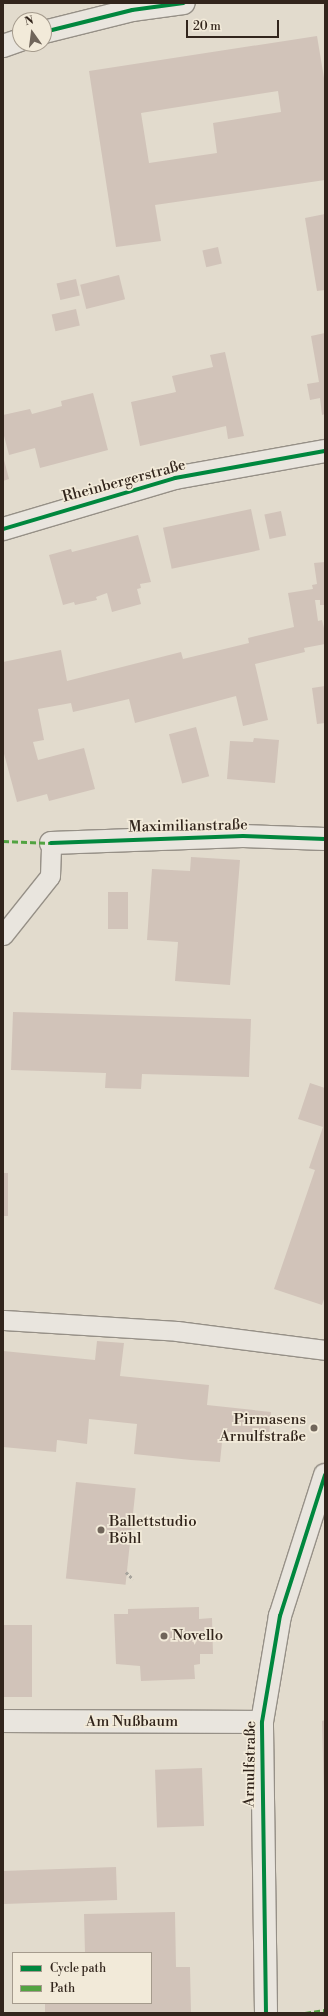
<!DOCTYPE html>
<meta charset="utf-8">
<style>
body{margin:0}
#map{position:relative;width:328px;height:2016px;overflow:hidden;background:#e2dbcd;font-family:"Libre Bodoni",serif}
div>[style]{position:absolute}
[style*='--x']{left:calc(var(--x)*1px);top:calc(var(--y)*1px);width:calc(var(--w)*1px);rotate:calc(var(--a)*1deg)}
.building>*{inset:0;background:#d1c3b9;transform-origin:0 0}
.path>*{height:2.5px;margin-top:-1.25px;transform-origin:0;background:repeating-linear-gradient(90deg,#a7a49d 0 3px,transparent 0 5px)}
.roads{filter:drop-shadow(1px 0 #969087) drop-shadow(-1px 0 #969087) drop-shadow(0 1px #969087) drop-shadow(0 -1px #969087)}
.service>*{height:19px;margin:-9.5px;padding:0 9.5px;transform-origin:9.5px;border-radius:9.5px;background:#e9e5de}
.minor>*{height:22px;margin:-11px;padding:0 11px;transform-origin:11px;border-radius:11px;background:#e9e5de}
.tertiary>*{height:22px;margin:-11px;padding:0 11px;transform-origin:11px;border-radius:11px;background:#e9e5de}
.quiet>*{height:3px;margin-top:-1.5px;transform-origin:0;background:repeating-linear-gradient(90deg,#52a341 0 6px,transparent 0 9px)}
.cycleway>*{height:4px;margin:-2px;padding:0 2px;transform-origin:2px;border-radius:2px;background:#00873e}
.dots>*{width:11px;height:11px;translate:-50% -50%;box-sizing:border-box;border:2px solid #f2ead9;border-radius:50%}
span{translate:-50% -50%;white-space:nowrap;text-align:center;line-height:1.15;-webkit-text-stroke:3.5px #f2ead9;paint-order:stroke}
.street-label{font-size:15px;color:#32251c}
.poi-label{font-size:15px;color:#32251c}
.right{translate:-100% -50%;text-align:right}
.left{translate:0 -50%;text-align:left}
.frame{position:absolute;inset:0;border:4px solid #32251c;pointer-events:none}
.legend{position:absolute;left:12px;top:1952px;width:140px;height:52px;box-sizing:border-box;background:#f2ead9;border:1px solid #a59b8d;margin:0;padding:5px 7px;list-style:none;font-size:12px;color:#32251c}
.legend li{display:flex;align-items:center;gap:8px;height:20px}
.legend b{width:20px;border:1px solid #a59b8d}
.north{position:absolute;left:12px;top:12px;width:40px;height:40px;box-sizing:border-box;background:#f2ead9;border:1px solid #a59b8d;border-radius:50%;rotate:346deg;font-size:11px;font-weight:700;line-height:16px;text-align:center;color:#32251c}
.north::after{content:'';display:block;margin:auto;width:14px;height:18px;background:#70655a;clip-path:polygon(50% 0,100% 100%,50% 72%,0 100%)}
.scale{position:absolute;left:186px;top:20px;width:93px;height:18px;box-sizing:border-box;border:2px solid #32251c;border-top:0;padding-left:5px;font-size:12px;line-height:14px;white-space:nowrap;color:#32251c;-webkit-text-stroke:3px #f2ead9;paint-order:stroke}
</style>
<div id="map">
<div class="building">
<i style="clip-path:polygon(evenodd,317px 36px,325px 84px,325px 180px,155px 205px,161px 241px,116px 247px,89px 71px,317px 36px,278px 91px,281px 112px,213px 123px,217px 153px,149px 163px,141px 113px,278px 91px)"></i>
<i style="clip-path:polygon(325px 214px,325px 290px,317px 291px,305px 218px)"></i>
<i style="left:218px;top:247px;width:17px;height:16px;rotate:77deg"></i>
<i style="left:119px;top:275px;width:25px;height:40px;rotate:76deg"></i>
<i style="left:76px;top:279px;width:17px;height:20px;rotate:77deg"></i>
<i style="left:76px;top:309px;width:17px;height:25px;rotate:77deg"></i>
<i style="clip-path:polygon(325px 333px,325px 414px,322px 415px,320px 398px,310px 400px,307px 384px,319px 382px,311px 336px)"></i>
<i style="clip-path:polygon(225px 352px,244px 436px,228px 439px,226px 426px,140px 446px,131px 402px,176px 392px,172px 376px,213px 367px,210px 355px)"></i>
<i style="clip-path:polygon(93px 393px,108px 450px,40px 468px,35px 448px,9px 455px,3px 432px,3px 415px,30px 409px,32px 414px,62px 406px,61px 401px)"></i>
<i style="clip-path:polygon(3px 456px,9px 479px,3px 481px)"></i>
<i style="left:251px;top:509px;width:42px;height:90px;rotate:78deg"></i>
<i style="left:281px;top:511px;width:25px;height:17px;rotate:78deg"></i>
<i style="clip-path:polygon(138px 535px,151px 582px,140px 584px,141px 588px,137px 589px,141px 604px,112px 612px,107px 593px,96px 597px,97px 600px,75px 605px,74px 602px,63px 605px,49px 555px,71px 549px,72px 552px)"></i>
<i style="clip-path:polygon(325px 562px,325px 605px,320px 605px,320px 600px,315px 600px,318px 621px,322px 620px,325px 632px,325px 644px,304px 648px,305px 652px,255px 664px,268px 720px,243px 726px,236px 696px,135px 723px,129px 699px,73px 712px,71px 703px,38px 709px,44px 740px,33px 742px,38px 760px,84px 748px,95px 789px,49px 801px,47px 794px,17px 802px,3px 750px,3px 662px,61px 650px,67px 681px,181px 652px,183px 659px,249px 643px,248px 638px,294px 627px,288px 593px,313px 589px,312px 585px,317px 584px,314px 563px)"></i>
<i style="clip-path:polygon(325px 686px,325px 723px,317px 724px,312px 688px)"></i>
<i style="left:196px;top:727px;width:51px;height:28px;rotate:75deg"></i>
<i style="clip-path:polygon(254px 738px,279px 740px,275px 783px,227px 779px,230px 741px,253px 742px)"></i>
<i style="clip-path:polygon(191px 857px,240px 860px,230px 985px,175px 981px,178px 942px,147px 940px,152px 869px,190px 871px)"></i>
<i style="left:108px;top:892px;width:20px;height:37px"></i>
<i style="clip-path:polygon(13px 1012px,251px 1019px,249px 1077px,142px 1074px,141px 1089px,105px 1088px,106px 1073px,11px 1070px)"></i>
<i style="clip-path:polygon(310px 1083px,325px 1088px,325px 1296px,322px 1305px,274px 1289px,315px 1170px,309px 1168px,323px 1127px,298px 1119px)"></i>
<i style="left:3px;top:1173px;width:5px;height:43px"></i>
<i style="clip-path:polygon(97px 1341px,124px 1343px,120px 1376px,209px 1385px,207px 1405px,271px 1412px,269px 1436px,223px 1432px,220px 1462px,191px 1460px,134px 1454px,137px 1424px,89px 1419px,87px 1444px,57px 1440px,56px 1452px,3px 1447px,3px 1351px,95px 1360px)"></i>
<i style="left:76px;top:1482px;width:60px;height:97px;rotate:6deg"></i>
<i style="clip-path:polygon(199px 1607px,199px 1619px,212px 1618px,213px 1654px,200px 1654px,200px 1664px,194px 1665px,195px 1679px,141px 1681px,140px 1666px,116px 1664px,114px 1614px,128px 1614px,128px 1609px)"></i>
<i style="left:3px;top:1625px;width:29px;height:72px"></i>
<i style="clip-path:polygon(325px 1720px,325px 1793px,324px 1793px,322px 1721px)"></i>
<i style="left:202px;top:1768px;width:58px;height:47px;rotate:88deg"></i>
<i style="left:116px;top:1867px;width:33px;height:113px;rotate:88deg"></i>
<i style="clip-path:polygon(175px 1912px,176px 1967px,190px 1967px,191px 2013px,45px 2013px,45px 2003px,151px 2003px,151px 1953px,85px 1953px,84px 1914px)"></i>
</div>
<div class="path">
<i style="--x:126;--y:1572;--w:10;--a:45"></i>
</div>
<div class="roads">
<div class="service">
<i style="--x:3;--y:935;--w:75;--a:-51.5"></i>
<i style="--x:50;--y:876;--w:33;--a:-88"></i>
<i style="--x:4;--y:1320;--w:173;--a:3.6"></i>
<i style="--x:177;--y:1331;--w:149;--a:7.3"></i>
</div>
<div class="minor">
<i style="--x:44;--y:32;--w:91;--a:-14"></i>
<i style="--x:132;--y:10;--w:52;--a:-7.7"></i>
<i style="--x:3;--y:46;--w:18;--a:-19"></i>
<i style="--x:3;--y:529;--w:179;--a:-16.5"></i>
<i style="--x:175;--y:478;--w:152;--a:-10.2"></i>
<i style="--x:51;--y:843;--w:192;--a:-2.1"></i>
<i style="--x:243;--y:836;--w:82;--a:2.1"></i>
<i style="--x:3;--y:1721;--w:259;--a:0.2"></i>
</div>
<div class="tertiary">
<i style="--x:266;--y:2013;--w:291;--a:-90.8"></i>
<i style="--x:262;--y:1722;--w:108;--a:-80.4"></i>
<i style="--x:280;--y:1616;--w:148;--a:-72.3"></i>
</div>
</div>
<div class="quiet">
<i style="--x:3;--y:841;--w:48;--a:2.4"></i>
<i style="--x:305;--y:2013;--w:20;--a:-9"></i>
</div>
<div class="cycleway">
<i style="--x:44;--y:32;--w:91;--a:-14"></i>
<i style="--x:132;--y:10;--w:52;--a:-7.7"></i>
<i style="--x:3;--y:529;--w:179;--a:-16.5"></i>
<i style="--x:175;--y:478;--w:152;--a:-10.2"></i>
<i style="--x:51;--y:843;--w:192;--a:-2.1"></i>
<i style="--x:243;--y:836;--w:82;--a:2.1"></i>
<i style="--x:266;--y:2013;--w:291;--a:-90.8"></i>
<i style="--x:262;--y:1722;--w:108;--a:-80.4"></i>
<i style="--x:280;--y:1616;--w:148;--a:-72.3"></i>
</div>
<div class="dots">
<i style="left:314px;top:1428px;background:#70655a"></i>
<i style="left:101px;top:1530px;background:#70655a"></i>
<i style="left:164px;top:1636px;background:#70655a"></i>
</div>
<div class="street-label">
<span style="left:124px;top:481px;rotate:-15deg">Rheinbergerstraße</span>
<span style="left:188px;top:826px;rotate:-1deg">Maximilianstraße</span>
<span style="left:132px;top:1722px">Am Nußbaum</span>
<span style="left:250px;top:1764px;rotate:-89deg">Arnulfstraße</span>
</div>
<div class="poi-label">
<span class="right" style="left:306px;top:1428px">Pirmasens<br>Arnulfstraße</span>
<span class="left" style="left:109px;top:1530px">Ballettstudio<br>Böhl</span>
<span class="left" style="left:172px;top:1636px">Novello</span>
</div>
<div class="frame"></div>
<ul class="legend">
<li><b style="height:5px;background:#00873e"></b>Cycle path</li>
<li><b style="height:5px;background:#52a341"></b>Path</li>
</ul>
<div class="north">N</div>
<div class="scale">20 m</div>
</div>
